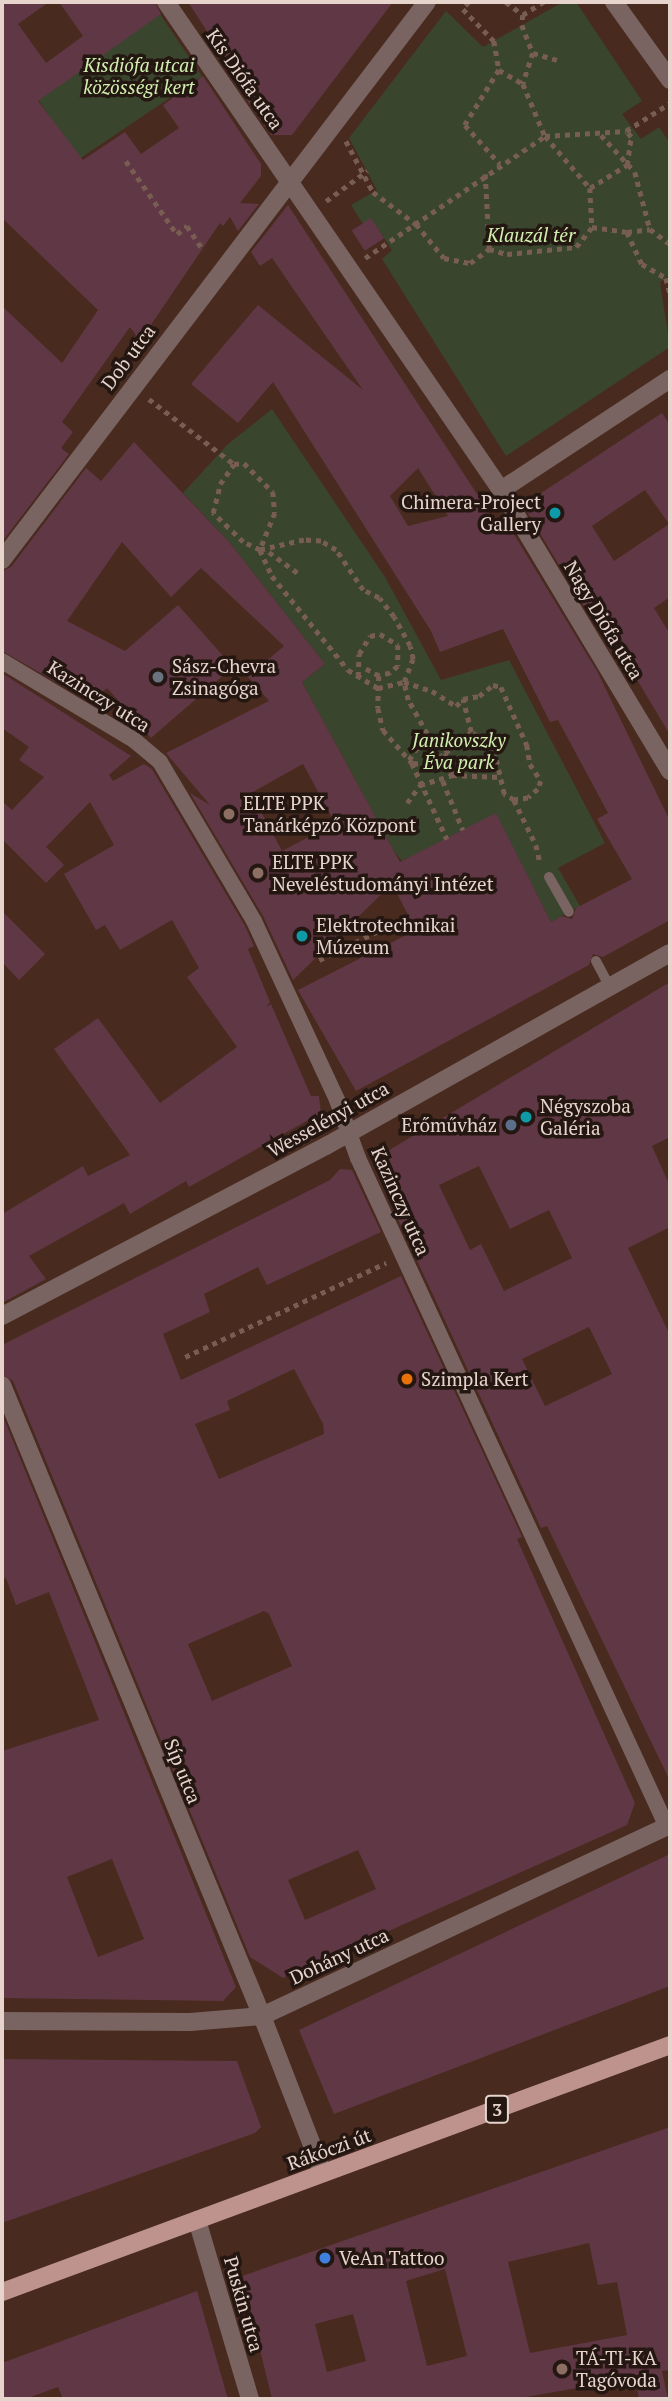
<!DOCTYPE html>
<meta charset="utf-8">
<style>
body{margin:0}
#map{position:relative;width:672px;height:2401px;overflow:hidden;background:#482a1f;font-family:"PT Serif",serif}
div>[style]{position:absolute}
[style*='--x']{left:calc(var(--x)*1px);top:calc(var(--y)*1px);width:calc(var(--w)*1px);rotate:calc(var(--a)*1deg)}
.green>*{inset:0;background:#3a452e;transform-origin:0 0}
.building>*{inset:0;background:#603744;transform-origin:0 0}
.path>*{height:4.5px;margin-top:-2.25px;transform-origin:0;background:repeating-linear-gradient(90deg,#785d53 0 5px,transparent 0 10px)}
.service>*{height:10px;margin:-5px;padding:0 5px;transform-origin:5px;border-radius:5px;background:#796461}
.pedestrian>*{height:16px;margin:-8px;padding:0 8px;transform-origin:8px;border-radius:8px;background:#796461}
.minor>*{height:18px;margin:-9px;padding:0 9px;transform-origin:9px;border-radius:9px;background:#796461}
.tertiary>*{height:18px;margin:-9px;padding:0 9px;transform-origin:9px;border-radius:9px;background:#796461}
.primary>*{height:18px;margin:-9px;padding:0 9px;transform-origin:9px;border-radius:9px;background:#be938e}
.dots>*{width:19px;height:19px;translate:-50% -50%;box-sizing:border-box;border:4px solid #241712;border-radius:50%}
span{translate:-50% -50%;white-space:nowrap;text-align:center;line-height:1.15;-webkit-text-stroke:7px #241712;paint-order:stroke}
.shield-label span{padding:2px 5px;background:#241712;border:2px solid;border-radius:5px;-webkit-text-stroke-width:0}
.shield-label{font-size:18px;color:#e7d4cd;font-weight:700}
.park-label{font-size:19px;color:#d1f0af;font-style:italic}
.street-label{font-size:19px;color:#e7d4cd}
.poi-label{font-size:19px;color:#e7d4cd}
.right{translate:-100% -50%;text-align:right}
.left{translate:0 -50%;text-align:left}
.frame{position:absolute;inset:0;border:4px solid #e7d4cd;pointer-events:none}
</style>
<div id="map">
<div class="green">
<i style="clip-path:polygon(563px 2px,576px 2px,642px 101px,622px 114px,641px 139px,659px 127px,670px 143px,670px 275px,660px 282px,670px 347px,506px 456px,382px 259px,392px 250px,371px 219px,363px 224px,351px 205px,377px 190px,349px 138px,446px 11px,483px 47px)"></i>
<i style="left:160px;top:14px;width:75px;height:149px;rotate:56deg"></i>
<i style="clip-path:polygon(272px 409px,385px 577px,441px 680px,509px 660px,605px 843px,558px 868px,580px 906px,551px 922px,496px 814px,402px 861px,394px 851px,302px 682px,325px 664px,229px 542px,183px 493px,227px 445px)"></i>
</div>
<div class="building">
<i style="clip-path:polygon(2px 2px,49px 2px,18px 24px,46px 63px,83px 36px,59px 2px,155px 2px,161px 14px,38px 101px,83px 160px,125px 132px,141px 154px,179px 128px,163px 105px,203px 76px,261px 164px,261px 176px,240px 203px,259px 204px,238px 231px,230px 217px,223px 226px,220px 223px,140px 341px,130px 327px,62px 422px,73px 432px,61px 448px,69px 454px,2px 542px,2px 306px,62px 363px,98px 310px,2px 218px)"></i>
<i style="clip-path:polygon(188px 2px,393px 2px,292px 135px,271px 135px,221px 62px,225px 59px)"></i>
<i style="clip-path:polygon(evenodd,288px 205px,496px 523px,504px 518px,597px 671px,670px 821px,670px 920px,603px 957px,593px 954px,589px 965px,356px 1091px,298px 990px,416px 930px,392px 884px,293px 980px,263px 916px,190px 793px,210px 805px,166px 753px,269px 701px,248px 677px,284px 646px,201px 568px,171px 597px,122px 542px,67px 621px,125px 651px,178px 605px,233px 667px,151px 738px,107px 688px,91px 702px,2px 651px,2px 571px,11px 567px,86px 468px,101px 481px,134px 442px,229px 542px,325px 664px,302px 682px,400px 862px,496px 813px,551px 922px,562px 916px,572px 919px,576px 908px,632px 879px,597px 819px,608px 813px,558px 720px,550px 722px,503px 629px,440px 652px,431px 631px,273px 382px,238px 423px,191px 384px,258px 305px,363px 390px,272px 258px,260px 266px,251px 252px,288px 205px,418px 468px,448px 516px,408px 526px,390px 496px,418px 468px,288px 205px,303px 764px,335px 823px,282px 851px,251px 793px,303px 764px)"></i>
<i style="left:371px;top:218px;width:24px;height:23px;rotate:57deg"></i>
<i style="clip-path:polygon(evenodd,662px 413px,670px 425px,670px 597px,654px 608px,670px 634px,670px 735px,593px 606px,586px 610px,523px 505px,662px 413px,645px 490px,669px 524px,614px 561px,592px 526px,645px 490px)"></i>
<i style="clip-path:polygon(2px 673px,131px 756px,109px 775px,113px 781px,144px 764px,152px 769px,245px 926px,254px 946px,248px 949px,270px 1002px,266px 1007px,271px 1004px,311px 1096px,319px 1096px,321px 1113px,189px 1187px,186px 1181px,130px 1214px,124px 1203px,29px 1256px,46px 1279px,2px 1303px,2px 1214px,83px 1166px,88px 1176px,130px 1155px,54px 1049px,98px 1018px,160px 1103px,237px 1047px,187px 977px,199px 968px,172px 920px,120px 950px,105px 925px,96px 930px,64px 874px,114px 845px,90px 802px,46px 847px,64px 865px,46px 883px,2px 839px,2px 801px,12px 810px,44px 777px,19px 760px,29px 747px,2px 728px)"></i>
<i style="clip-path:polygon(2px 911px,45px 954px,19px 980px,2px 962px)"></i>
<i style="clip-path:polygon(evenodd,670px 982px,670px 1137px,652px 1146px,670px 1186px,670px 1227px,628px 1248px,670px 1335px,670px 1781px,547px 1526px,541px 1528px,371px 1161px,670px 982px,479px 1166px,510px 1229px,549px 1210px,572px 1258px,504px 1291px,481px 1244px,470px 1250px,439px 1185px,479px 1166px,670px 982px,589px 1327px,612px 1374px,545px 1406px,522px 1359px,589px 1327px)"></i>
<i style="clip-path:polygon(evenodd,340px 1169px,352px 1170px,381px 1232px,267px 1285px,258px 1267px,204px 1294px,210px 1312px,163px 1334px,181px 1380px,401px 1276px,522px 1537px,517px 1539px,635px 1803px,627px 1825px,283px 1978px,250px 1957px,13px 1381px,2px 1374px,2px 1345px,330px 1180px,340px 1169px,294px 1369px,323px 1424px,324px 1434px,219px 1479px,195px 1424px,230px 1410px,227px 1401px,294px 1369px,340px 1169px,264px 1611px,269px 1614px,292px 1666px,212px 1701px,188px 1644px,264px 1611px,340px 1169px,358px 1850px,376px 1889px,305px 1920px,288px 1880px,358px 1850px)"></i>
<i style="clip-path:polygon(evenodd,2px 1414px,236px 1987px,223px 2001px,2px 1998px,2px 1751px,99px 1720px,49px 1592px,16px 1605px,6px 1578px,2px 1579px,2px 1414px,112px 1859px,144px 1939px,98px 1957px,67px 1877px,112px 1859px)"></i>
<i style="clip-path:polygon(670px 1854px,670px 1986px,334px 2114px,299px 2030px)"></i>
<i style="clip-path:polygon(2px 2059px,237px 2061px,261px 2127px,255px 2133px,2px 2223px)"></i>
<i style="clip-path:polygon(evenodd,670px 2127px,670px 2370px,662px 2371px,668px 2399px,639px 2399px,635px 2378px,514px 2399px,272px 2399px,242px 2276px,670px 2127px,589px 2243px,598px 2285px,617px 2282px,627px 2335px,530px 2353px,508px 2262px,589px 2243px,670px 2127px,445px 2269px,467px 2356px,427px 2366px,406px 2281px,445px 2269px,670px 2127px,353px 2314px,366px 2361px,327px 2372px,315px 2324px,353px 2314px)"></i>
<i style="clip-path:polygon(197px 2291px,228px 2399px,63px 2399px,58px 2387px,25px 2399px,2px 2399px,2px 2363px)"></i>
</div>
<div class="path">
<i style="--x:469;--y:2;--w:9;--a:131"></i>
<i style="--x:463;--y:9;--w:45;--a:45.9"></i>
<i style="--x:494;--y:41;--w:29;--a:80"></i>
<i style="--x:499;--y:70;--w:65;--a:121.7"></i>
<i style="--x:465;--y:125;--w:52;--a:48.1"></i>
<i style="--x:506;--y:2;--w:21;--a:37"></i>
<i style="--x:544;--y:2;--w:25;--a:148"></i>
<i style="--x:523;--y:15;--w:10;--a:96"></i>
<i style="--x:522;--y:25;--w:30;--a:69"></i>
<i style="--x:533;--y:53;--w:33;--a:108"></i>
<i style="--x:523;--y:84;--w:56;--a:67.1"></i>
<i style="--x:545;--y:136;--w:69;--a:49.1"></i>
<i style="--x:590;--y:188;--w:39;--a:87"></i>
<i style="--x:592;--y:227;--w:35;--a:8"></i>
<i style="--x:627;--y:232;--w:35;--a:65"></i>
<i style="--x:642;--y:264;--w:28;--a:30"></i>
<i style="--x:666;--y:278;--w:16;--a:75"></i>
<i style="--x:533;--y:53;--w:25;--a:16"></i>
<i style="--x:499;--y:70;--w:28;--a:30"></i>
<i style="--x:601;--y:135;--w:50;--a:47.4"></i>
<i style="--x:635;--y:172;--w:59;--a:75.3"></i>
<i style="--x:650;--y:229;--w:25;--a:37"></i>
<i style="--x:346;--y:141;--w:58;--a:62.1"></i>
<i style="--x:373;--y:192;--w:54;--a:36.7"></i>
<i style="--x:416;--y:224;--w:44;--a:50.5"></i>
<i style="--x:444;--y:258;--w:26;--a:11"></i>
<i style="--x:470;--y:263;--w:24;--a:-36"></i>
<i style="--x:489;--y:249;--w:75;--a:-93.1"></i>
<i style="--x:126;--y:161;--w:89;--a:55.1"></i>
<i style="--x:177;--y:234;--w:13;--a:-39"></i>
<i style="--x:187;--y:226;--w:30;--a:56"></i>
<i style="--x:590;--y:188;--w:44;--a:-31.9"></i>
<i style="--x:627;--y:165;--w:28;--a:-82"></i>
<i style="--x:631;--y:137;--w:8;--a:-130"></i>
<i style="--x:326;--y:201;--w:51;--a:-36.2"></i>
<i style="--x:627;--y:232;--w:23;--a:-7"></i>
<i style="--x:489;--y:249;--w:19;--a:16"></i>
<i style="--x:507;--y:254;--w:69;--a:-5.8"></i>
<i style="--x:576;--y:247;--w:26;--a:-51"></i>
<i style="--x:365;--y:258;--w:217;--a:-34.1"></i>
<i style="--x:545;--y:136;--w:81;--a:-3.5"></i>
<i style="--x:626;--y:131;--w:52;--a:-32.5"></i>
<i style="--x:149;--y:399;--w:107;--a:37.4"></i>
<i style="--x:234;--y:464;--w:10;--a:-6"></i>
<i style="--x:244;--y:463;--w:41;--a:45"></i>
<i style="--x:273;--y:492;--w:21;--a:85"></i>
<i style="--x:275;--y:513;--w:40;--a:112"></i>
<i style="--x:260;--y:550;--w:29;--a:65"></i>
<i style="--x:272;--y:576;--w:121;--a:51"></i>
<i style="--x:348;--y:670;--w:35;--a:31"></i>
<i style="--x:378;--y:688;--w:27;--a:-13"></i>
<i style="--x:404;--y:682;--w:25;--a:-69"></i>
<i style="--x:413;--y:659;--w:13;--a:-103"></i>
<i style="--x:410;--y:646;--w:33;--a:-119"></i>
<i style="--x:394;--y:617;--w:24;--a:-128"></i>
<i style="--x:379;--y:598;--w:18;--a:-153"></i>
<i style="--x:363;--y:590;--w:48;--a:-124"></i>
<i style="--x:336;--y:550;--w:17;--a:-149"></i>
<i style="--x:321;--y:541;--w:17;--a:-177"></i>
<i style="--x:304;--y:540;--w:45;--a:167.2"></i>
<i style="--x:260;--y:550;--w:19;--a:-155"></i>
<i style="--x:243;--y:542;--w:42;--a:-136"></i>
<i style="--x:213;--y:513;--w:30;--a:-76"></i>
<i style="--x:220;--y:484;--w:24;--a:-55"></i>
<i style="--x:269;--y:552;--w:36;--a:36"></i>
<i style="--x:379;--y:676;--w:32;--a:92"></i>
<i style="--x:378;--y:708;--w:23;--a:77"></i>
<i style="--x:383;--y:730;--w:44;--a:48.7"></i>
<i style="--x:412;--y:763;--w:84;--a:65.3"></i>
<i style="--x:358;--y:677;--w:23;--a:-88"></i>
<i style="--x:359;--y:654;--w:21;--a:-59"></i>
<i style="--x:370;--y:636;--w:10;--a:-11"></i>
<i style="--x:380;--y:634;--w:21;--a:31"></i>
<i style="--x:398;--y:645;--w:21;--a:90"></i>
<i style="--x:398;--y:666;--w:11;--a:139"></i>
<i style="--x:390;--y:673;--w:11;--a:165"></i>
<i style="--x:379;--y:676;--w:19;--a:-152"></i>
<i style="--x:452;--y:747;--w:28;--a:-153"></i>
<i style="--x:427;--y:734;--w:39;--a:-119"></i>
<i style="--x:408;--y:700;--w:18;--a:-103"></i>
<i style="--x:404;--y:682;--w:29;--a:18"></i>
<i style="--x:432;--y:691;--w:28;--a:32"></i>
<i style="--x:456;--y:706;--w:10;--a:-45"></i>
<i style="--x:463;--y:699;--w:16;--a:-11"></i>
<i style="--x:479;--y:696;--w:18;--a:-38"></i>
<i style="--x:493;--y:685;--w:8;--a:14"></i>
<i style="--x:501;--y:687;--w:64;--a:65.9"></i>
<i style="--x:527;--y:745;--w:19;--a:81"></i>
<i style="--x:530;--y:764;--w:20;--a:57"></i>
<i style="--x:541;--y:781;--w:9;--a:111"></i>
<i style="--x:538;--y:789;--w:13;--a:138"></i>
<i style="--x:528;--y:798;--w:14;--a:172"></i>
<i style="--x:514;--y:800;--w:12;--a:-149"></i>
<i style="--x:504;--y:794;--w:35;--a:-103"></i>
<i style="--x:496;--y:760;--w:21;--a:-121"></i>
<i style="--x:485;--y:742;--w:17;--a:-144"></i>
<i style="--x:471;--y:732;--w:34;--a:-104"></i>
<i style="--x:409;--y:760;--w:13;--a:-58"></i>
<i style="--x:416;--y:749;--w:20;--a:-27"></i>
<i style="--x:413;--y:763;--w:19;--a:6"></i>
<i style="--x:432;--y:765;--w:18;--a:-43"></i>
<i style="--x:452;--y:775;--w:23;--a:-108"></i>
<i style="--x:445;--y:753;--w:33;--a:-39"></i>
<i style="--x:443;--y:781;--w:53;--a:67.8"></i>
<i style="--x:514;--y:800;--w:50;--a:63.9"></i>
<i style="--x:536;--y:845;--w:18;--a:77"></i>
<i style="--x:407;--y:803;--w:22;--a:-54"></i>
<i style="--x:420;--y:785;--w:34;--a:-17"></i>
<i style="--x:452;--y:775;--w:48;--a:2.4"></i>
<i style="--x:319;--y:960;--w:100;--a:-26.1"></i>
<i style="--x:185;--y:1357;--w:222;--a:-25.1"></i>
</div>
<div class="service">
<i style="--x:549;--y:877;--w:40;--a:60.3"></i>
<i style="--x:596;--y:961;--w:30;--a:62"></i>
</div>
<div class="pedestrian">
<i style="--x:2;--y:661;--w:154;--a:30.9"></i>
<i style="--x:134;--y:740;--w:34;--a:40"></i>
<i style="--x:160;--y:762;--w:185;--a:59.4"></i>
<i style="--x:254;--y:921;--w:197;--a:65.1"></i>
<i style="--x:337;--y:1100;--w:62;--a:70.1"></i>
<i style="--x:358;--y:1158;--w:737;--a:65.21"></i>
</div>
<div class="minor">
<i style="--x:166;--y:2;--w:592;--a:55.53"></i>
<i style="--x:501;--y:490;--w:202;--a:-33.3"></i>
<i style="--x:614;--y:2;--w:96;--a:54.3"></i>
<i style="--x:501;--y:490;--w:328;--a:59"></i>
<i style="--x:2;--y:560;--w:701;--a:-52.71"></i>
<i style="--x:2;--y:1316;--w:366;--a:-27.7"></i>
<i style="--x:326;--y:1146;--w:394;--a:-29.3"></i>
<i style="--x:2;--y:1385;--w:682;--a:67.61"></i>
<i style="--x:262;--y:2016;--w:450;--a:-25.1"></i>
<i style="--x:197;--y:2220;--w:187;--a:73.5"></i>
</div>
<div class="tertiary">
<i style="--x:2;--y:2021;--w:188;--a:0.3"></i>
<i style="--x:190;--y:2022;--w:72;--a:-4.8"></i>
<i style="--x:262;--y:2016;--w:168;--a:68.8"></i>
</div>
<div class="primary">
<i style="--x:2;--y:2292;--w:712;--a:-20.29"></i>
</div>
<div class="dots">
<i style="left:555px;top:513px;background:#0f9aa8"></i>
<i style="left:158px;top:677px;background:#6b7280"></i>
<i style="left:229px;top:814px;background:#8d6e63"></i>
<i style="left:258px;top:873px;background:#8d6e63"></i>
<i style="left:302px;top:936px;background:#0f9aa8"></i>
<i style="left:526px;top:1117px;background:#0f9aa8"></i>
<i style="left:511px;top:1125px;background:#5c6f8a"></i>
<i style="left:407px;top:1379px;background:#e8710a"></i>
<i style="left:325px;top:2258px;background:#3f7fe0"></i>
<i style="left:562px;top:2369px;background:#8d6e63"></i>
</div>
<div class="shield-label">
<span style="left:497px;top:2109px">3</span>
</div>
<div class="park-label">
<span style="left:139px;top:76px">Kisdiófa utcai<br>közösségi kert</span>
<span style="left:531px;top:235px">Klauzál tér</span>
<span style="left:459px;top:751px">Janikovszky<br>Éva park</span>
</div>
<div class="street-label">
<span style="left:245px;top:79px;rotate:55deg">Kis Diófa utca</span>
<span style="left:128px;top:357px;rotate:-53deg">Dob utca</span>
<span style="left:604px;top:620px;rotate:59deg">Nagy Diófa utca</span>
<span style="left:99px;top:696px;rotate:32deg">Kazinczy utca</span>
<span style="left:328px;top:1119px;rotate:-29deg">Wesselényi utca</span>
<span style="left:401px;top:1201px;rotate:66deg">Kazinczy utca</span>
<span style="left:183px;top:1771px;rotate:68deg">Síp utca</span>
<span style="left:339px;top:1956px;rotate:-25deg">Dohány utca</span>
<span style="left:329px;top:2149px;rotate:-20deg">Rákóczi út</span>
<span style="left:244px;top:2304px;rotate:74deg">Puskin utca</span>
</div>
<div class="poi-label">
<span class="right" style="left:541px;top:513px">Chimera-Project<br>Gallery</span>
<span class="left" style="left:172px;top:677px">Sász-Chevra<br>Zsinagóga</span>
<span class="left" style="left:243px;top:814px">ELTE PPK<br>Tanárképző Központ</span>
<span class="left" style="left:272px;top:873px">ELTE PPK<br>Neveléstudományi Intézet</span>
<span class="left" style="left:316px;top:936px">Elektrotechnikai<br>Múzeum</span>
<span class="left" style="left:540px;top:1117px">Négyszoba<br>Galéria</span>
<span class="right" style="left:497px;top:1125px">Erőművház</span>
<span class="left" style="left:421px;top:1379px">Szimpla Kert</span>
<span class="left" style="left:339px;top:2258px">VeAn Tattoo</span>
<span class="left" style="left:576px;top:2369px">TÁ-TI-KA<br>Tagóvoda</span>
</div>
<div class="frame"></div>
</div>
